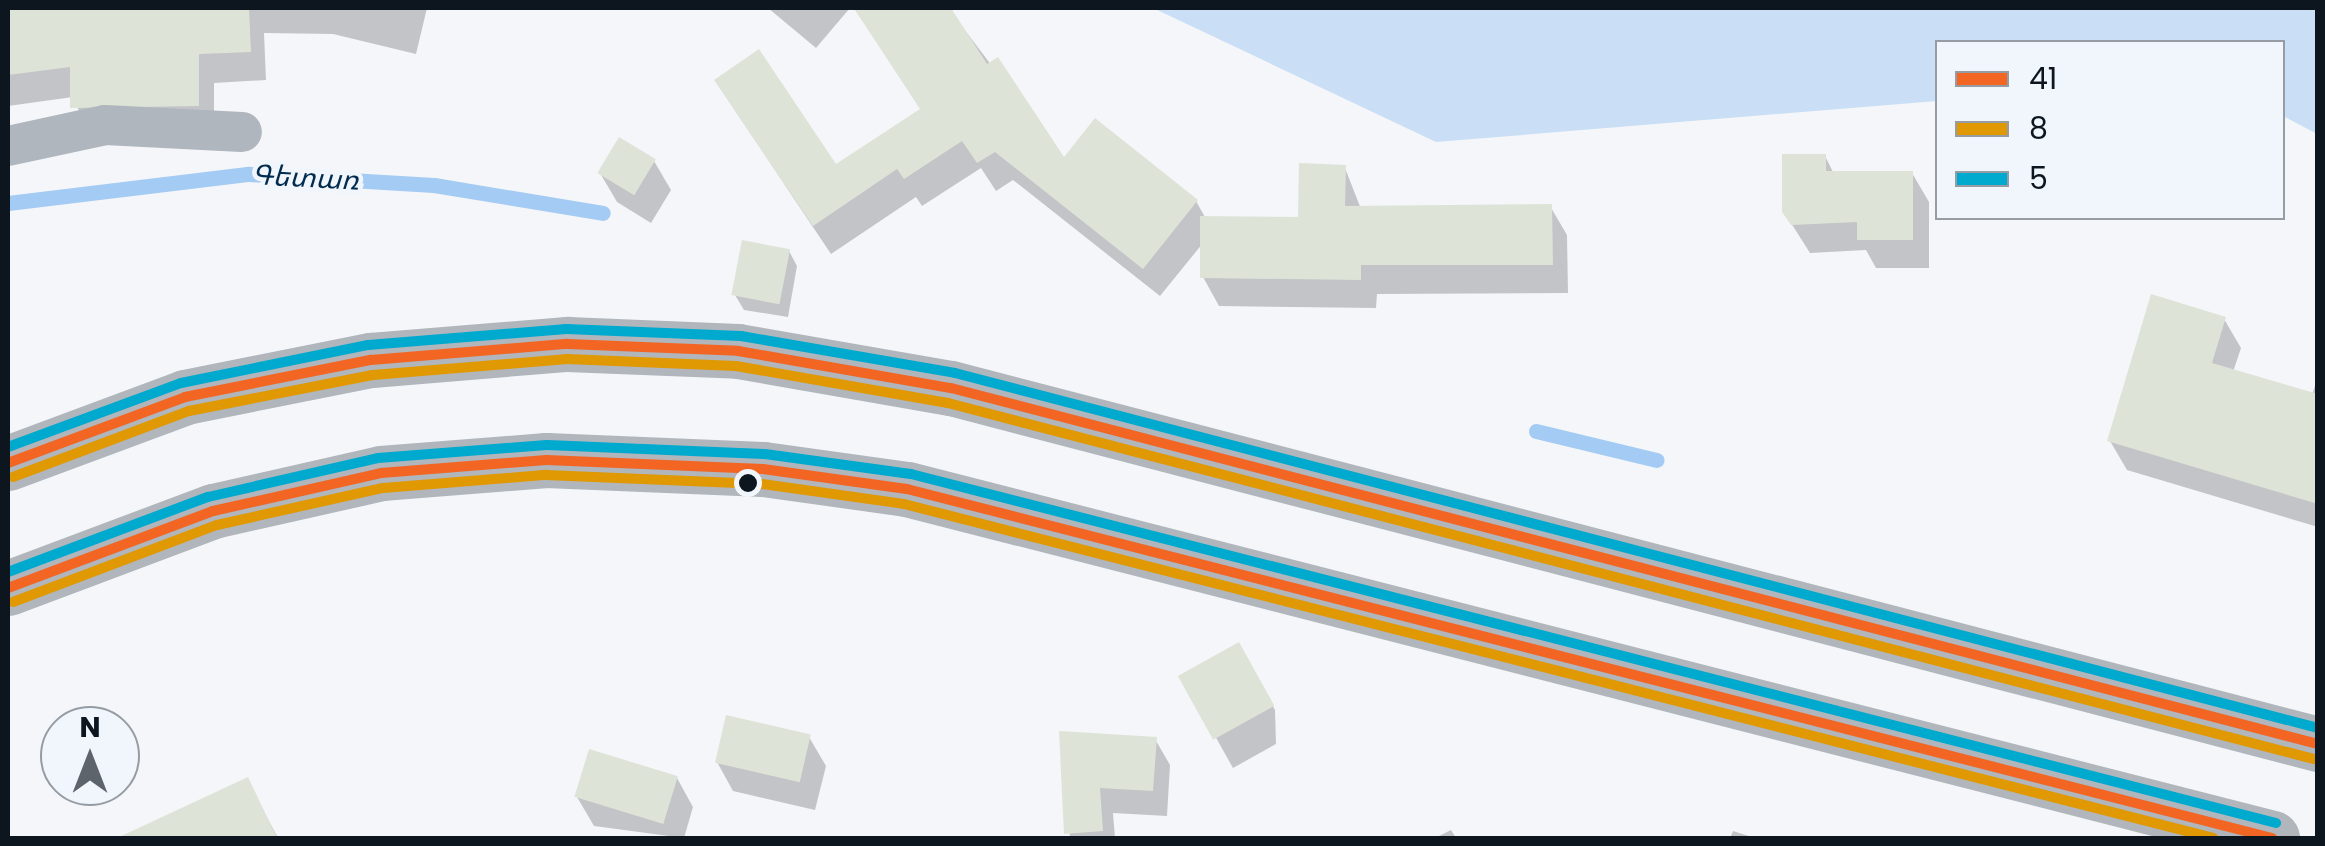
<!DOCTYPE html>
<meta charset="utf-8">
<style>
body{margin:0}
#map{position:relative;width:2325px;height:846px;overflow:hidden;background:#f4f6f9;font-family:Poppins,"Noto Sans Armenian",sans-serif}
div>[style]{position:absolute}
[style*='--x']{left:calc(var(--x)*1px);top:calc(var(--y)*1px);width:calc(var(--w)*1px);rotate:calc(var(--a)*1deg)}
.green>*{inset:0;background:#cadff5}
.shadow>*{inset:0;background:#0003}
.stream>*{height:15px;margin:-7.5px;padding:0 7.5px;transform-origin:7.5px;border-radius:7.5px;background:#a3cbf3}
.building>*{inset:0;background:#dde4d7;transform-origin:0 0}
.minor>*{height:40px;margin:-20px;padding:0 20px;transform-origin:20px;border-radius:20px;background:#b0b6bd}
.trunk>*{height:55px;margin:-27.5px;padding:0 27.5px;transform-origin:27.5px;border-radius:27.5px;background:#b0b6bc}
.bus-1>*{height:10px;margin:-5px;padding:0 5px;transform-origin:5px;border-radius:5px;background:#f26522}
.bus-2>*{height:10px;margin:-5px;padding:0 5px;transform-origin:5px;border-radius:5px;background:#e09803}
.bus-3>*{height:10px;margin:-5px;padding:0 5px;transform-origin:5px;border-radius:5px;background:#00a9ce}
.dots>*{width:28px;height:28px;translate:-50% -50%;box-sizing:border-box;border:5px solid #f1f6fc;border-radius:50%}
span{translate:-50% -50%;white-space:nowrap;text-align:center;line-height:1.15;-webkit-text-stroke:9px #f1f6fc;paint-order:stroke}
.water-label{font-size:28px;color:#022c4f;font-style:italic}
.frame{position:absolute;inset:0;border:10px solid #0d161f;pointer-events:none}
.legend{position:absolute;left:1935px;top:40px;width:350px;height:180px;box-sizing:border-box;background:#f1f6fc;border:2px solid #969ca4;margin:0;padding:12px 18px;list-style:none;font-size:30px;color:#0d161f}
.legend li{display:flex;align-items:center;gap:20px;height:50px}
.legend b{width:50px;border:2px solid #969ca4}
.north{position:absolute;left:40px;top:706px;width:100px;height:100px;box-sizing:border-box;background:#f1f6fc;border:2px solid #969ca4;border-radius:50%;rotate:0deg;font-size:28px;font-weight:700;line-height:40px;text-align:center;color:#0d161f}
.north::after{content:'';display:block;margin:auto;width:35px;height:45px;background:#5e646b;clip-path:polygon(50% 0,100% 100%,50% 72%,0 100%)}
</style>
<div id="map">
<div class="green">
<i style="clip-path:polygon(1153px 8px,2317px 8px,2317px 134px,2283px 116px,2282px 42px,1938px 42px,1937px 101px,1436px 142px)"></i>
</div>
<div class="shadow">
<i style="clip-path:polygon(8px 8px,427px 8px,416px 54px,333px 34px,264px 33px,266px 80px,214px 83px,214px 134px,90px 136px,73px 97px,8px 106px)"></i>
<i style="clip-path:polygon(768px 8px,850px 8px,816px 48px)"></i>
<i style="clip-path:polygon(854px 8px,948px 8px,1064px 161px,1196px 201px,1206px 219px,1300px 220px,1345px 168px,1361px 209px,1550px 206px,1567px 235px,1568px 293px,1377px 294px,1376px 308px,1219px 306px,1203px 277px,1203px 243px,1160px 296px,1013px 180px,996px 191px,981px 168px,922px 206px,916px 197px,831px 254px,734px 109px,835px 167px,922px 111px)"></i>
<i style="clip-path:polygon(1825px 156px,1834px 174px,1912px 173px,1929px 202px,1929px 268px,1876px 268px,1866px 250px,1810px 253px,1784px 212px)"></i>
<i style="clip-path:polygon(654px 161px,671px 190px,651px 223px,617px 202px,600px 173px)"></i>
<i style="clip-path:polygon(789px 251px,797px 266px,788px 317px,744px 310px,735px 295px)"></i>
<i style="clip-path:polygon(2224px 319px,2241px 348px,2233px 372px,2312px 395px,2318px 376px,2318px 527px,2127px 470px,2110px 441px)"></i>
<i style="clip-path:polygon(1238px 645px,1275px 710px,1276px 744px,1233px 768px,1182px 677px)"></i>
<i style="clip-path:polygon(1061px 734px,1155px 739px,1170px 765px,1167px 816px,1113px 813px,1115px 838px,1070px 838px)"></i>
<i style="clip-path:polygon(809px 737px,826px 766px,815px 810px,733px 791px,717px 762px)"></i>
<i style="clip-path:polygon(677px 778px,693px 807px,684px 838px,594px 826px,577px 797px)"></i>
<i style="clip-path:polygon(247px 780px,278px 838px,123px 838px)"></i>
<i style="clip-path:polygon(1451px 830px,1456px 838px,1435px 838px)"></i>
<i style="clip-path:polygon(1733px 831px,1755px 838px,1730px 838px)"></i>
</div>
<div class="stream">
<i style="--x:8;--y:203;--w:243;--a:-6.9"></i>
<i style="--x:249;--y:174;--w:185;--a:3.4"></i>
<i style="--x:434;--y:185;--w:171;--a:9.4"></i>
<i style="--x:1536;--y:431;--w:124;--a:13.5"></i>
</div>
<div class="building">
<i style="clip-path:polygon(8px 8px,249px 8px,251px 52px,199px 54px,199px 106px,70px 108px,70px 67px,8px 75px)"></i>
<i style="clip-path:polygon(854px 8px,951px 8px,987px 64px,998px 57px,1064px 157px,1095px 118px,1198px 200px,1143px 269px,995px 152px,977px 163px,962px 141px,904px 179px,897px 169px,813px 226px,714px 80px,759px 49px,836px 164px,920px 109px)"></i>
<i style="left:619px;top:137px;width:43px;height:42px;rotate:31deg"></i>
<i style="clip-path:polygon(1782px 154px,1826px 154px,1826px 171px,1913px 171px,1913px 240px,1857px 240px,1857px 222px,1791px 225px,1782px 212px)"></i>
<i style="clip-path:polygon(1299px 163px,1346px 165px,1345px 206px,1552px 204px,1553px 265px,1361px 265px,1361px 280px,1200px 278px,1200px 216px,1298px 217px)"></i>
<i style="left:742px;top:240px;width:49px;height:56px;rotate:11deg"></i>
<i style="clip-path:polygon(2151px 294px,2226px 317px,2212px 363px,2318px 394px,2318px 504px,2107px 441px)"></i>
<i style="left:1239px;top:642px;width:73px;height:70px;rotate:61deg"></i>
<i style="left:726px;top:715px;width:87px;height:49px;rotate:13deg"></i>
<i style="clip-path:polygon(1059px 731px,1157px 737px,1153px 791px,1100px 788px,1103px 831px,1064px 834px)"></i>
<i style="left:589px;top:749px;width:93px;height:50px;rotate:17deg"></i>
<i style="clip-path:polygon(248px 777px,277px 838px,117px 838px)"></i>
</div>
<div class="minor">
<i style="--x:8;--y:146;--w:99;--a:-12.2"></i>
<i style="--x:105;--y:125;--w:137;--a:2.9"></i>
</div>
<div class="trunk">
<i style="--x:8;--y:463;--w:189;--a:-20.4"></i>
<i style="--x:185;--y:397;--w:190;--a:-11.3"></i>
<i style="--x:371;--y:360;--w:197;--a:-4.7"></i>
<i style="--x:567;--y:344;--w:171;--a:2.3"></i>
<i style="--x:738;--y:351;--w:216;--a:9.9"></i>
<i style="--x:951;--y:388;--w:1413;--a:14.6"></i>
<i style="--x:8;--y:588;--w:219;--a:-20.6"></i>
<i style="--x:213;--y:511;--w:172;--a:-12.7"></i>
<i style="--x:381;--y:473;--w:166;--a:-4.5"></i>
<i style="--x:546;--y:460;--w:217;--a:2.4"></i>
<i style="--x:763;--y:469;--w:145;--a:7.9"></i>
<i style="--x:907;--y:489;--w:1409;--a:14.34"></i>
</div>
<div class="bus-1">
<i style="--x:8;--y:463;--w:189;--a:-20.4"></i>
<i style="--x:185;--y:397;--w:190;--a:-11.3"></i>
<i style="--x:371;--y:360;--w:197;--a:-4.7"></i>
<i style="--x:567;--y:344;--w:171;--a:2.3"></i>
<i style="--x:738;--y:351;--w:216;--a:9.9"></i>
<i style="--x:951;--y:388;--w:1413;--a:14.6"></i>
<i style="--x:8;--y:588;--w:219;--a:-20.6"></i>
<i style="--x:213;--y:511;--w:172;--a:-12.7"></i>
<i style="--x:381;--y:473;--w:166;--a:-4.5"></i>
<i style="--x:546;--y:460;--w:217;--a:2.4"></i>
<i style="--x:763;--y:469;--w:145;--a:7.9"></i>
<i style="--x:907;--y:489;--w:1409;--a:14.34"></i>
</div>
<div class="bus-2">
<i style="--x:13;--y:477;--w:188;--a:-20.6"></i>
<i style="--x:189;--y:411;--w:187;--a:-11.1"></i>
<i style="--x:373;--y:375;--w:195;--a:-4.7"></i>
<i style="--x:567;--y:359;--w:169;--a:2.4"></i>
<i style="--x:736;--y:366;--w:215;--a:9.9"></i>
<i style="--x:948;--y:403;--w:1412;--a:14.61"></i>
<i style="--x:13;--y:602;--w:218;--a:-20.7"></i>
<i style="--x:217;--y:525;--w:170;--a:-12.6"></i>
<i style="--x:383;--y:488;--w:164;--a:-4.6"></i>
<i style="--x:546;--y:475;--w:216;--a:2.4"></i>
<i style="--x:762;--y:484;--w:143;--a:8"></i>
<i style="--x:904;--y:504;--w:1351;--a:14.31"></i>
</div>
<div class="bus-3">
<i style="--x:8;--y:447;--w:184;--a:-20.3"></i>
<i style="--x:181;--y:383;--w:191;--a:-11.5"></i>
<i style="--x:368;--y:345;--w:199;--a:-4.6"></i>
<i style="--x:566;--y:329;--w:175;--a:2.3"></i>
<i style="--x:741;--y:336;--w:217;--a:9.8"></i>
<i style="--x:955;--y:373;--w:1408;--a:14.6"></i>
<i style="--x:8;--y:572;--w:214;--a:-20.6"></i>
<i style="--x:208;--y:497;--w:174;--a:-12.9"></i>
<i style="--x:378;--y:458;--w:169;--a:-4.4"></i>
<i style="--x:547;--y:445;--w:218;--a:2.4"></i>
<i style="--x:765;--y:454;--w:147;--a:7.8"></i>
<i style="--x:911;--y:474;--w:1409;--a:14.34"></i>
</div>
<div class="dots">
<i style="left:748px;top:483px;background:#0d161f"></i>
</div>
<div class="water-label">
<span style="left:305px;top:178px;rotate:3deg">Գետառ</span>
</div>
<div class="frame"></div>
<ul class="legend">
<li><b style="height:12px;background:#f26522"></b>41</li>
<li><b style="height:12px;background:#e09803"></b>8</li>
<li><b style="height:12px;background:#00a9ce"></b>5</li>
</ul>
<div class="north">N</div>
</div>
